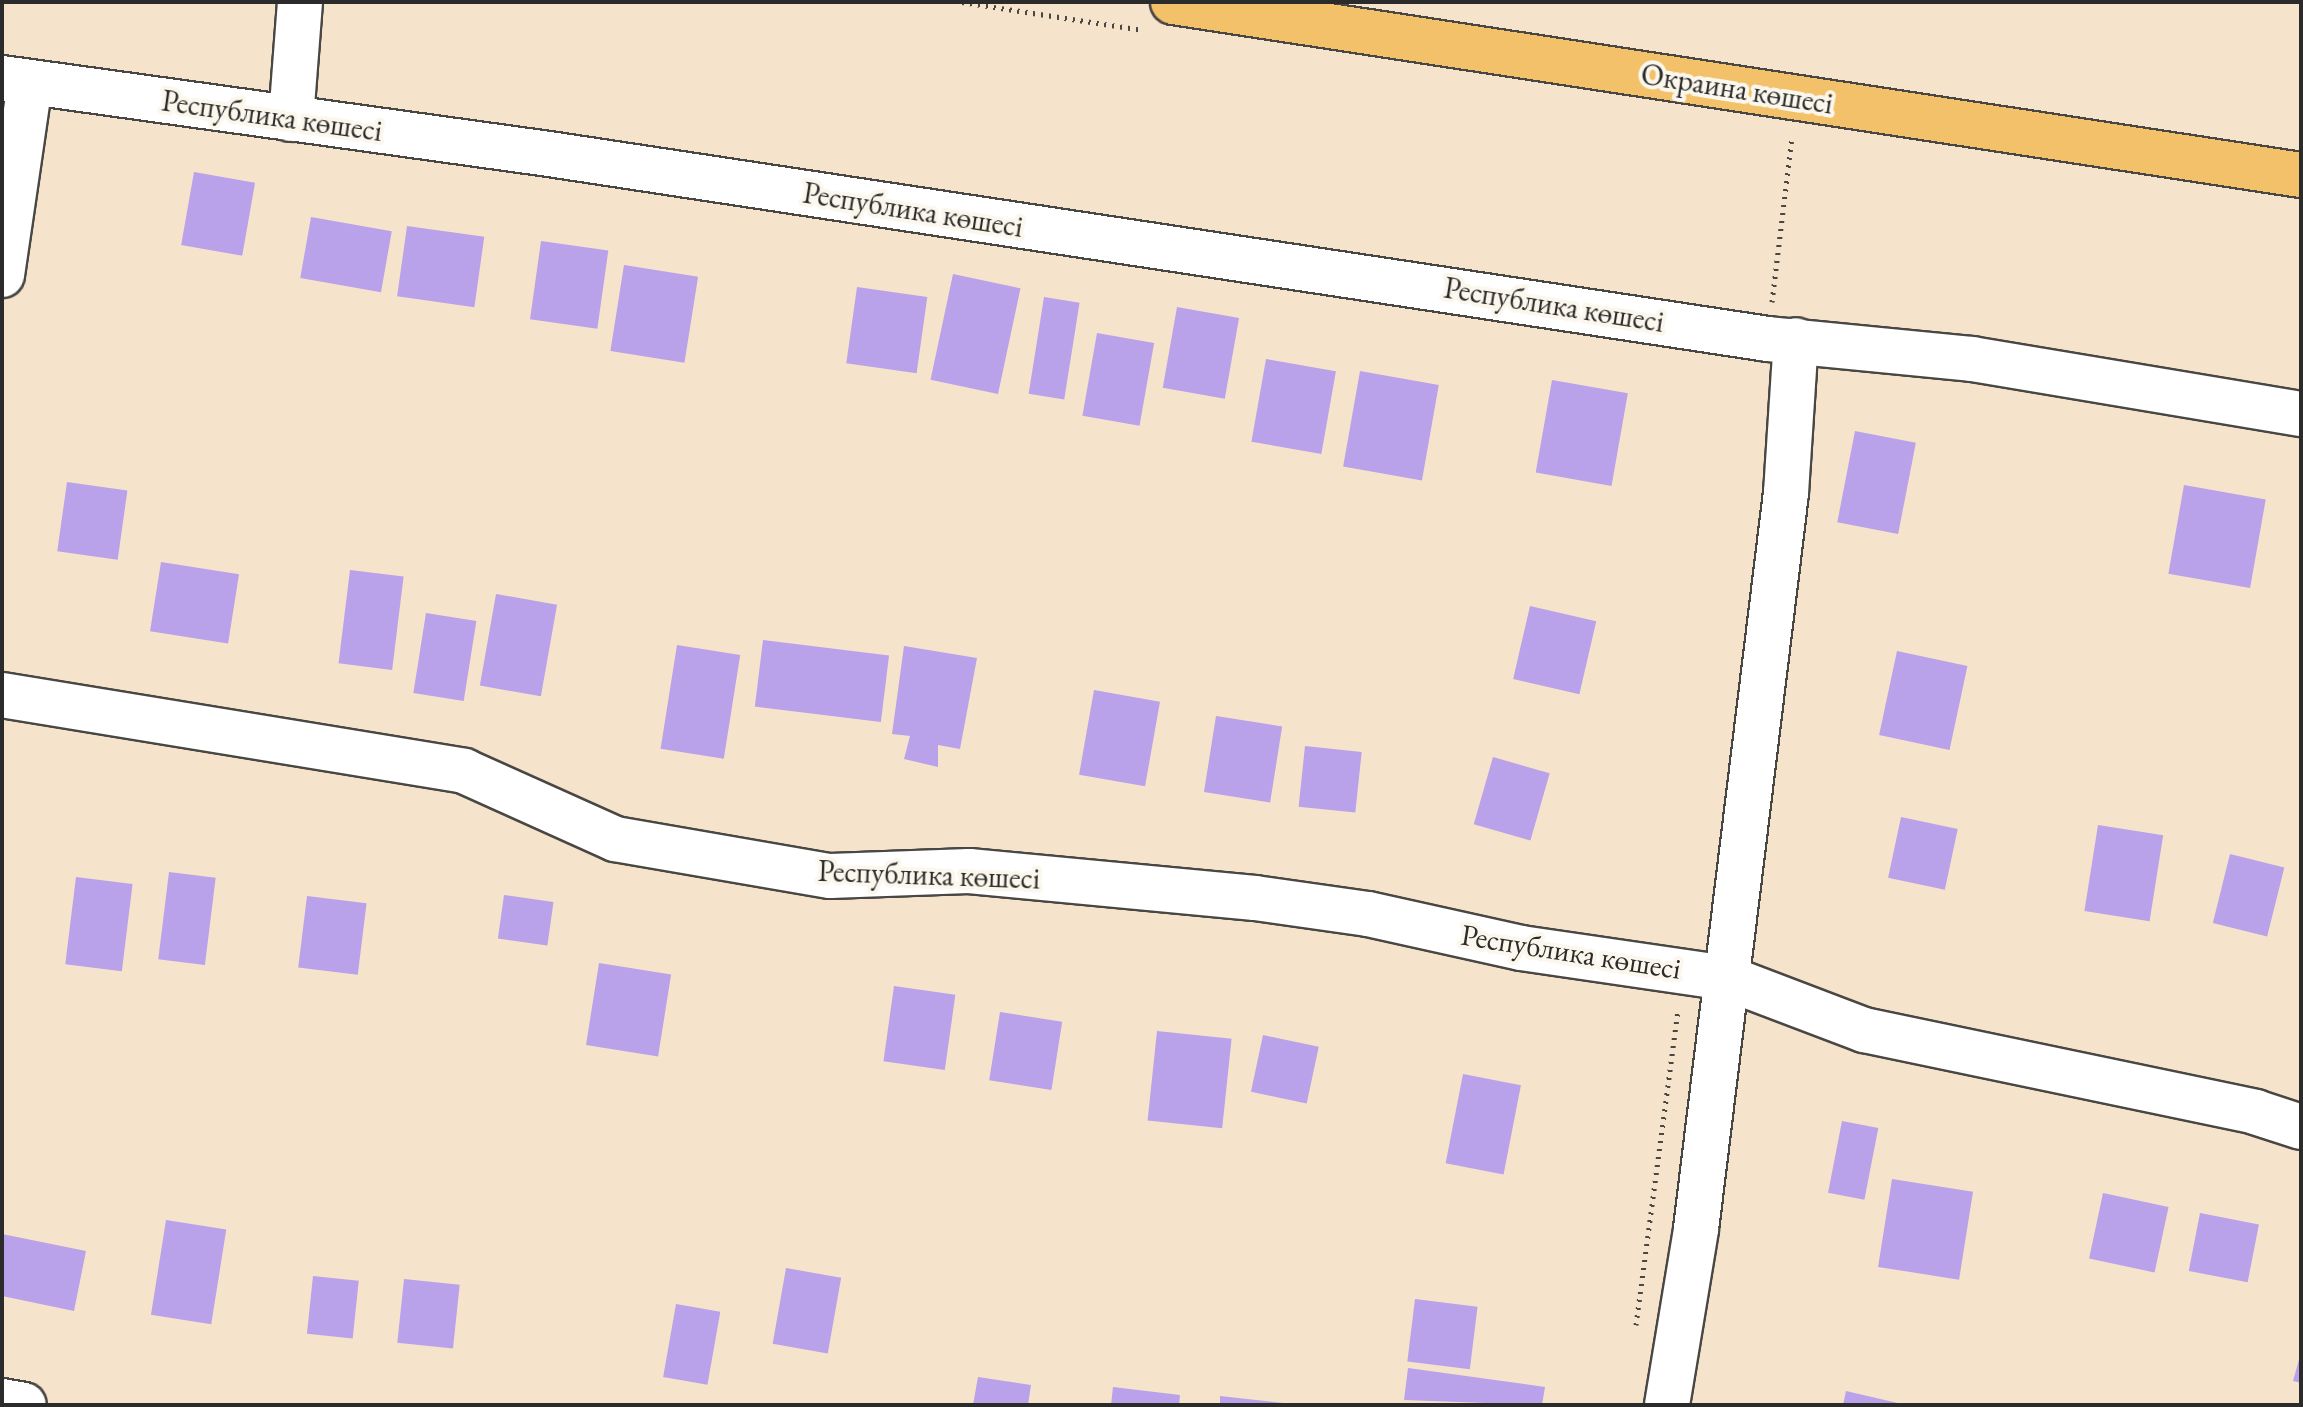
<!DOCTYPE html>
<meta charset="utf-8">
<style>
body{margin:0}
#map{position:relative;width:2303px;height:1407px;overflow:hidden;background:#f6e3cb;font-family:"EB Garamond",serif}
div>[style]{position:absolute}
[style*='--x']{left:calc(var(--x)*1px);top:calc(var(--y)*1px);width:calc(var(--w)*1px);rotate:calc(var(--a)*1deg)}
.building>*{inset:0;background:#b9a2e9;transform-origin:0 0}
.path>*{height:5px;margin-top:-2.5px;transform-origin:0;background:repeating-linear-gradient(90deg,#494743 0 2px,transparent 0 8px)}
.roads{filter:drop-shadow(2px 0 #494743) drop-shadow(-2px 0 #494743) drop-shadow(0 2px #494743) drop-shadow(0 -2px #494743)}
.minor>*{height:44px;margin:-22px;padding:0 22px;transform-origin:22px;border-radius:22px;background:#fff}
.major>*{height:44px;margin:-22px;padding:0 22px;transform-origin:22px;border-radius:22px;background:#f4c16b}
span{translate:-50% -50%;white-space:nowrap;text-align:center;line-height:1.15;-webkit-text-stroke:8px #fbf7ec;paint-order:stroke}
.street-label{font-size:30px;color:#2b2b2b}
.frame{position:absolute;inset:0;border:4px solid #2b2b2b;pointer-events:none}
</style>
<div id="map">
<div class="building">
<i style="left:194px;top:172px;width:62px;height:74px;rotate:10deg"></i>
<i style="left:311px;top:217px;width:82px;height:62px;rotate:10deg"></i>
<i style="left:407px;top:226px;width:78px;height:71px;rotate:8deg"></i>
<i style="left:541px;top:241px;width:68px;height:79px;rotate:8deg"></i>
<i style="left:624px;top:265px;width:75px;height:87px;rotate:9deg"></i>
<i style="left:953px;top:274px;width:69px;height:108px;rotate:12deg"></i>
<i style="left:857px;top:287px;width:71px;height:77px;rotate:8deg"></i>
<i style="left:1044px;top:297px;width:36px;height:98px;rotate:9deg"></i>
<i style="left:1177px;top:307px;width:63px;height:82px;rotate:10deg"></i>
<i style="left:1097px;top:333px;width:58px;height:84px;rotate:10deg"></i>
<i style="left:1266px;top:359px;width:71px;height:84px;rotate:10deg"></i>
<i style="left:1360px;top:371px;width:80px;height:97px;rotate:10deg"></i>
<i style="left:1552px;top:380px;width:77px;height:94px;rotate:10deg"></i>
<i style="left:1855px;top:431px;width:62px;height:93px;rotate:11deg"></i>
<i style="left:67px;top:482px;width:61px;height:70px;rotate:8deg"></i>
<i style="left:2184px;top:485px;width:83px;height:90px;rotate:10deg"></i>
<i style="left:161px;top:562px;width:79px;height:70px;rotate:9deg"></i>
<i style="left:350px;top:570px;width:54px;height:94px;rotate:7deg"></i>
<i style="left:496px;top:594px;width:62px;height:93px;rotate:10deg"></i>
<i style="left:1530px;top:606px;width:68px;height:75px;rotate:13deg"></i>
<i style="left:426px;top:613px;width:51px;height:81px;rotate:9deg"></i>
<i style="left:763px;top:640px;width:127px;height:67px;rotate:7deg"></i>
<i style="left:677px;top:645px;width:64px;height:105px;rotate:9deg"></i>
<i style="clip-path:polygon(904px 646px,977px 658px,960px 749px,938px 745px,938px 767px,904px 759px,910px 736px,892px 734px)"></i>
<i style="left:1897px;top:651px;width:72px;height:86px;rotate:12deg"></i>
<i style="left:1094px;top:690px;width:67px;height:86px;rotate:10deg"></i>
<i style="left:1216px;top:716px;width:67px;height:77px;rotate:9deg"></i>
<i style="left:1305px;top:746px;width:57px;height:61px;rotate:6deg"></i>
<i style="left:1493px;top:757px;width:59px;height:70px;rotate:16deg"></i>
<i style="left:1901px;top:817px;width:58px;height:62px;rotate:12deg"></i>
<i style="left:2098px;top:825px;width:66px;height:87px;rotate:9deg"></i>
<i style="left:2230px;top:854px;width:56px;height:71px;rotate:14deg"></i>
<i style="left:169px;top:872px;width:47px;height:88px;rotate:7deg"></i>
<i style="left:76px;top:877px;width:57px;height:88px;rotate:7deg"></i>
<i style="left:504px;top:895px;width:50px;height:44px;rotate:8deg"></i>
<i style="left:307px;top:896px;width:60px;height:72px;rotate:7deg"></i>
<i style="left:599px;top:963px;width:73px;height:83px;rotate:9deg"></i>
<i style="left:894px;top:986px;width:62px;height:76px;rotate:8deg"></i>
<i style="left:1000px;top:1012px;width:63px;height:69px;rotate:9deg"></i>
<i style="left:1157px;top:1031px;width:75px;height:90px;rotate:6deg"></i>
<i style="left:1263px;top:1035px;width:57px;height:58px;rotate:12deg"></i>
<i style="left:1463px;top:1074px;width:59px;height:91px;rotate:11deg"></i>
<i style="left:1842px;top:1121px;width:37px;height:73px;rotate:11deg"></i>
<i style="left:1892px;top:1179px;width:82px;height:89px;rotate:9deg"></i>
<i style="left:2103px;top:1193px;width:67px;height:67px;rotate:12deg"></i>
<i style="left:2200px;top:1213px;width:60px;height:59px;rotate:11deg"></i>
<i style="left:166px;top:1220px;width:61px;height:96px;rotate:9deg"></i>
<i style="clip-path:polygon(2px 1234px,86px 1251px,74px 1311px,2px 1296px)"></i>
<i style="left:786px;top:1268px;width:56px;height:77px;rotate:10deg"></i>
<i style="left:313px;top:1276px;width:46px;height:58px;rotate:6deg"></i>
<i style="left:404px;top:1279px;width:56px;height:64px;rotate:6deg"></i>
<i style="left:1415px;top:1299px;width:63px;height:63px;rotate:7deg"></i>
<i style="left:676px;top:1304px;width:45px;height:74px;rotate:10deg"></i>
<i style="clip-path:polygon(2300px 1356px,2301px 1356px,2301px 1383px,2293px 1381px)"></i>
<i style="clip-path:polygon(1408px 1368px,1545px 1387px,1542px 1405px,1404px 1400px)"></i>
<i style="clip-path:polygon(978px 1377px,1031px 1385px,1028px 1405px,973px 1405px)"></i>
<i style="clip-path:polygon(1113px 1387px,1180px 1395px,1179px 1405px,1111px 1405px)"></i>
<i style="clip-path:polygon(1846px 1391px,1902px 1404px,1902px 1405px,1843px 1405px)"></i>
<i style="clip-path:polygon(1220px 1396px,1283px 1403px,1283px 1405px,1220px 1405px)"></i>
</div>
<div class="path">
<i style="--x:962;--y:2;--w:183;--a:8.8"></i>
<i style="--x:1772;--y:302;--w:166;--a:-83.1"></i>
<i style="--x:1636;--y:1325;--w:318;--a:-82.4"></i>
</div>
<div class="roads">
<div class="minor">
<i style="--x:2;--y:78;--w:552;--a:7.91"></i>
<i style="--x:549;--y:154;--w:1233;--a:8.63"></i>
<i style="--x:1768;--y:339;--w:205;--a:5.6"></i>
<i style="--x:1972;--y:359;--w:334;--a:9.5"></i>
<i style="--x:291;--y:119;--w:117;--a:-85.6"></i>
<i style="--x:2;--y:275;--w:193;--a:-81.7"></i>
<i style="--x:2;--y:695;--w:468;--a:9.3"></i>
<i style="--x:464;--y:771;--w:166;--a:24.2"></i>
<i style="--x:615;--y:839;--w:218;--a:9.8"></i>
<i style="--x:830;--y:876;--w:139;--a:-2.1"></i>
<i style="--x:969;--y:871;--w:287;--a:5.4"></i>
<i style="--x:1255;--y:898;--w:114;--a:8.1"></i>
<i style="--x:1368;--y:914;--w:157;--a:12.5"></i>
<i style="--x:1521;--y:948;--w:208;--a:8.3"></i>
<i style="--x:1727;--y:978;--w:147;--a:20.8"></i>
<i style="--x:1864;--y:1030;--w:400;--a:11.8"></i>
<i style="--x:2255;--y:1112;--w:48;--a:18.1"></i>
<i style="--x:2;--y:1401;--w:22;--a:10"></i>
<i style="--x:1667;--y:1405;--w:178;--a:-80.6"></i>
<i style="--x:1696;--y:1229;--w:741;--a:-83.03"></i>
<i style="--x:1786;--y:493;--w:153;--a:-86.3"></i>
</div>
<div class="major">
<i style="--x:1173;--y:2;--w:1141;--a:8.72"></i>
</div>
</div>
<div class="street-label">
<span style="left:1737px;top:89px;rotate:9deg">Окраина көшесі</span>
<span style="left:272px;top:116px;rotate:8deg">Республика көшесі</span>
<span style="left:913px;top:210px;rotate:9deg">Республика көшесі</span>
<span style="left:1554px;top:305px;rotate:9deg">Республика көшесі</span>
<span style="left:929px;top:875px;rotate:2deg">Республика көшесі</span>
<span style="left:1571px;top:952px;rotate:9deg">Республика көшесі</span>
</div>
<div class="frame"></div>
</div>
